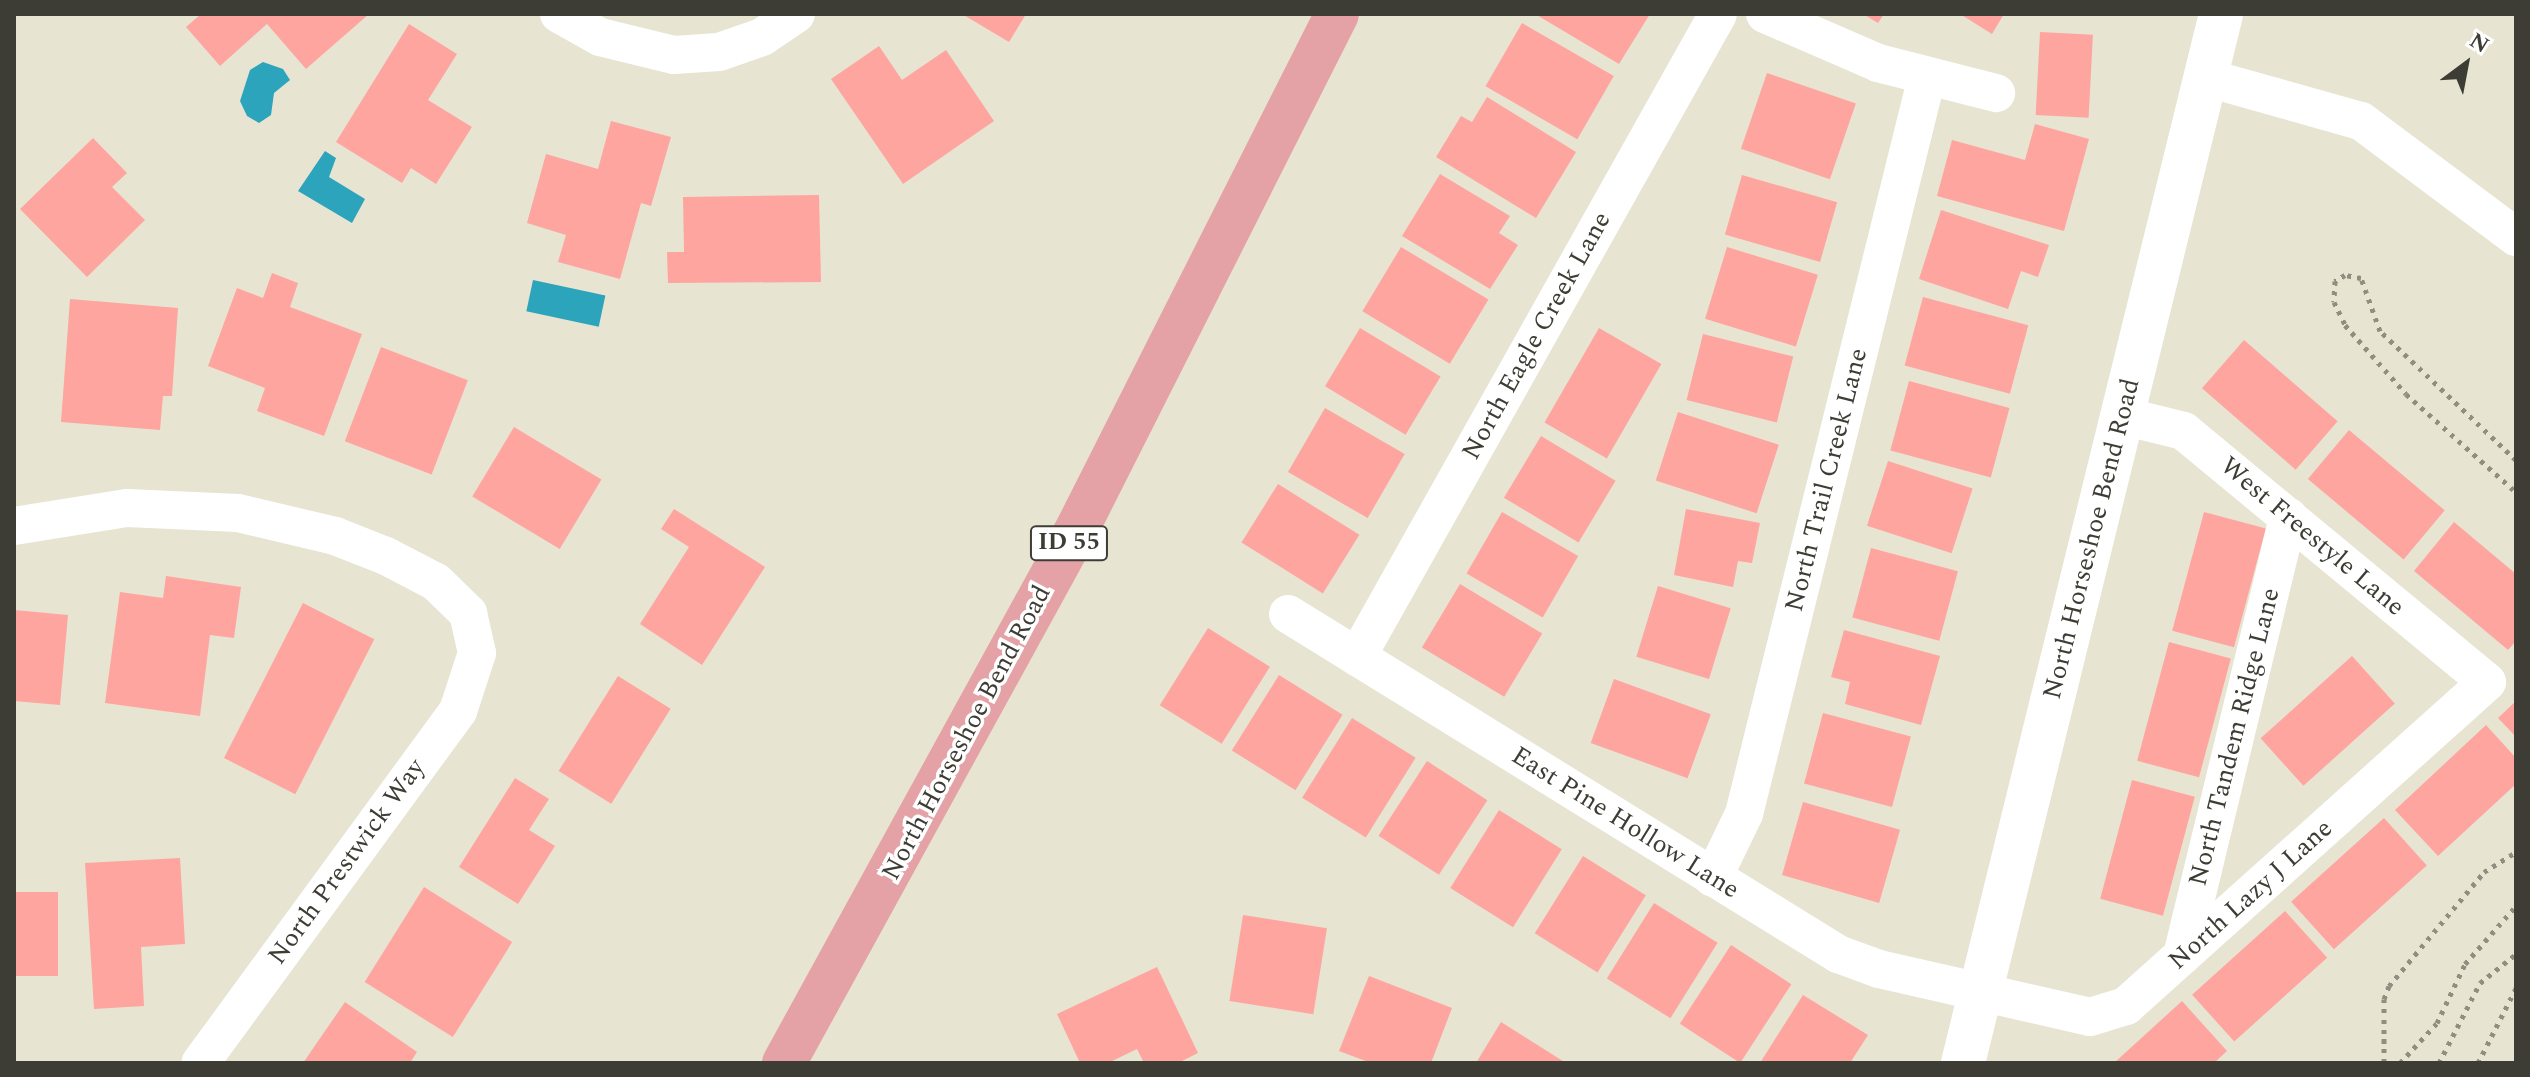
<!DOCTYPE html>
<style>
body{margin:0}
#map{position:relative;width:2530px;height:1077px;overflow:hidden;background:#e8e4d2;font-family:Spectral,serif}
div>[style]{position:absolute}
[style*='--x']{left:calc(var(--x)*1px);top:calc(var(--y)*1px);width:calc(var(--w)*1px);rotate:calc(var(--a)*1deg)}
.water>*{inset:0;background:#2ca4bb;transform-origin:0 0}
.building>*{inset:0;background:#fea5a0;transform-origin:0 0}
.path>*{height:5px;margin-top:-2.5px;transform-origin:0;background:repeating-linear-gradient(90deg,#908e81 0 4px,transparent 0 10px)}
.minor>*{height:38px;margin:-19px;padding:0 19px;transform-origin:19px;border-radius:19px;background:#fff}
.tertiary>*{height:44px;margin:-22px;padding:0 22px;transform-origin:22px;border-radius:22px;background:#fff}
.trunk>*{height:44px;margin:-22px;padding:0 22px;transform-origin:22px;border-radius:22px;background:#e4a2a7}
span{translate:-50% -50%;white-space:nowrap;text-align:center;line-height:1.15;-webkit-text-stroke:7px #fff;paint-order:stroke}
.shield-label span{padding:2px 6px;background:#fff;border:2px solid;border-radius:6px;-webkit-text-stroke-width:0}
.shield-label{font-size:24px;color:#3e3d35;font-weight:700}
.street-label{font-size:26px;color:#3e3d35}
.frame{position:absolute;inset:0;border:16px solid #3e3d35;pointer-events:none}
.north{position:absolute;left:2426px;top:24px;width:80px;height:80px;-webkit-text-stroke:6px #fff;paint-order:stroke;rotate:32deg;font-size:22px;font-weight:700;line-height:32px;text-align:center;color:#3e3d35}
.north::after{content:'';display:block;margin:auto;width:28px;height:36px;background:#3e3d35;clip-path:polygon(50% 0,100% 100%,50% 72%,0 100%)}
</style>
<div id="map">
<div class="water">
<i style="clip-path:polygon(263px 62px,283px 69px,290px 80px,274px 93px,271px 115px,259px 123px,247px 116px,240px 101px,250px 70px)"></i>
<i style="clip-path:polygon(325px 151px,336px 158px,329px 177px,365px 199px,352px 223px,298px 191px)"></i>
<i style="left:533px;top:280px;width:74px;height:32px;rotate:12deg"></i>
</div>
<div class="building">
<i style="clip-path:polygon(201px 14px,369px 14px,306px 69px,267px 24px,220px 66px,186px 27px)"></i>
<i style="clip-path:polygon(962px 14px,1026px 14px,1009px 42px)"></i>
<i style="clip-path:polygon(1535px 14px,1650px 14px,1619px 64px)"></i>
<i style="clip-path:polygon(1863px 14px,1884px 14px,1878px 23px)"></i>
<i style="clip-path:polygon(1960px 14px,2004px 14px,1992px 34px)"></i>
<i style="left:1522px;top:23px;width:106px;height:73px;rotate:30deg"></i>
<i style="clip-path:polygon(409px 24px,457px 54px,428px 100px,472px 127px,436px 184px,411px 168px,402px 183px,336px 142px)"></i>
<i style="left:2040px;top:32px;width:53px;height:83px;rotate:3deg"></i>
<i style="clip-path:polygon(879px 46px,902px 80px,946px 50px,994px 121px,903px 184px,831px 79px)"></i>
<i style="left:1767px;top:73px;width:94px;height:80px;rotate:19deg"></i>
<i style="clip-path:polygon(1487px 97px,1576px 152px,1536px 218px,1436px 157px,1461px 116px,1472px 122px)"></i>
<i style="clip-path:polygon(611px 121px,671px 137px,651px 206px,641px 203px,620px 279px,558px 262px,566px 235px,527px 223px,546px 154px,598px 169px)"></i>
<i style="clip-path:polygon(2035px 124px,2089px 139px,2064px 231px,1937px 196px,1952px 140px,2025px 160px)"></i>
<i style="clip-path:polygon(93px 138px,127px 173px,112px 187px,145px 220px,87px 277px,20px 209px)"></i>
<i style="clip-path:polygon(1440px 174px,1510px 216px,1499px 233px,1518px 245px,1490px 289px,1402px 236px)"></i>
<i style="left:1742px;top:175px;width:99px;height:62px;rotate:16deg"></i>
<i style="clip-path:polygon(819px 195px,821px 282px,668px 283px,667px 252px,684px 252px,683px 197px)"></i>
<i style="clip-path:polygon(1941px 210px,2049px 245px,2038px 277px,2021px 271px,2008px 309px,1919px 279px)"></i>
<i style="left:1401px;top:247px;width:102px;height:75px;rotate:31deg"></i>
<i style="left:1727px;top:247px;width:95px;height:75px;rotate:17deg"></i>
<i style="clip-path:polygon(272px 273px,298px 283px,290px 307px,362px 334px,324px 436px,257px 411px,265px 388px,208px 366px,237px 288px,263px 298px)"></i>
<i style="left:1923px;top:297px;width:109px;height:71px;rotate:15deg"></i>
<i style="clip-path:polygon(70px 299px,178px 308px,172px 396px,163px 396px,160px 430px,61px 422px)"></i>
<i style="left:1360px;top:328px;width:94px;height:68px;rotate:31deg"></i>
<i style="left:1599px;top:328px;width:72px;height:109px;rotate:30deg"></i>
<i style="left:1703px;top:334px;width:93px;height:68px;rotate:14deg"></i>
<i style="left:2244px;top:340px;width:124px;height:64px;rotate:41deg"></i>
<i style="left:381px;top:347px;width:93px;height:101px;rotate:21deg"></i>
<i style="left:1909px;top:381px;width:104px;height:72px;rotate:15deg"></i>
<i style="left:1325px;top:408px;width:92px;height:74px;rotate:30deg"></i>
<i style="left:1678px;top:412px;width:106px;height:72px;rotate:18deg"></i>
<i style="left:514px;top:427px;width:102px;height:81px;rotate:31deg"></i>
<i style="left:2349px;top:430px;width:125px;height:64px;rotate:40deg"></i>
<i style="left:1541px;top:436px;width:87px;height:72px;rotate:31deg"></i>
<i style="left:1888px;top:461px;width:89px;height:68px;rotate:18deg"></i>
<i style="left:1278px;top:484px;width:96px;height:69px;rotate:32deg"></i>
<i style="clip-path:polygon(674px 509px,765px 567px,702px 665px,640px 624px,689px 547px,661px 529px)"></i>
<i style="clip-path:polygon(1686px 509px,1760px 523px,1752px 563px,1738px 561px,1733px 587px,1674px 575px)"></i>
<i style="left:1502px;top:512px;width:88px;height:71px;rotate:30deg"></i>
<i style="left:2204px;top:512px;width:64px;height:123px;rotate:15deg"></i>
<i style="clip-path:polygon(2454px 522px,2516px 574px,2516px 641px,2508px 650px,2414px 571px)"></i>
<i style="left:1871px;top:548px;width:90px;height:72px;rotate:15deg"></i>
<i style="clip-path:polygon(166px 576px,241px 587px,234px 638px,210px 635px,200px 716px,105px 703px,120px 592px,163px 598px)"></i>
<i style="left:1460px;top:584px;width:96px;height:74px;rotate:31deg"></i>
<i style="left:1658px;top:586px;width:76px;height:74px;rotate:17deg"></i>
<i style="left:303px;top:603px;width:80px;height:174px;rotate:27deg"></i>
<i style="clip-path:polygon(14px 610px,68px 615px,60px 705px,14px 701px)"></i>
<i style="left:1208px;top:628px;width:73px;height:91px;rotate:32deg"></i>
<i style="clip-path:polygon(1844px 630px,1940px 656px,1921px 725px,1845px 704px,1850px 682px,1831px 677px)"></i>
<i style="left:2169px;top:642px;width:64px;height:123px;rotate:15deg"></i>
<i style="left:2352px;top:656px;width:64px;height:123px;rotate:48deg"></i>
<i style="left:1279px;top:675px;width:75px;height:89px;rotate:32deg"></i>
<i style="left:618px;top:676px;width:62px;height:112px;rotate:32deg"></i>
<i style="left:1614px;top:679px;width:103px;height:68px;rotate:20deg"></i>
<i style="clip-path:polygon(2516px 701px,2516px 737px,2498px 718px)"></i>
<i style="left:1823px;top:713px;width:91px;height:73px;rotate:15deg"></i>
<i style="left:1352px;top:718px;width:75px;height:94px;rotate:32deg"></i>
<i style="clip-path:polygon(2486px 725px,2516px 758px,2516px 784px,2438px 856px,2395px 810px)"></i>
<i style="left:1427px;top:761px;width:72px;height:89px;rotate:33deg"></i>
<i style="clip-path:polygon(515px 778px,549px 799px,529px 830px,555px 846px,518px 904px,459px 867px)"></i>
<i style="left:2132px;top:780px;width:65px;height:123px;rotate:15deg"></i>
<i style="left:1803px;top:802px;width:101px;height:76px;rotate:16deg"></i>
<i style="left:1499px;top:810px;width:74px;height:92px;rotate:32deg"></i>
<i style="left:2384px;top:818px;width:64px;height:125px;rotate:48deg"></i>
<i style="left:1583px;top:856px;width:74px;height:91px;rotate:32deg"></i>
<i style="clip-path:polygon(180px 858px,185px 944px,141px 947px,144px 1006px,94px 1009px,85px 863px)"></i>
<i style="left:424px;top:887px;width:104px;height:112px;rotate:32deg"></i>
<i style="left:14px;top:892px;width:44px;height:84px"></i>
<i style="left:1654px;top:903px;width:75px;height:89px;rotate:32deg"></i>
<i style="left:2285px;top:911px;width:63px;height:125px;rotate:48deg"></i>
<i style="left:1243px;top:915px;width:85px;height:87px;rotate:9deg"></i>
<i style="left:1731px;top:945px;width:72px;height:94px;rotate:33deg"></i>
<i style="clip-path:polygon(1157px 967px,1198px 1053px,1178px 1063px,1144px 1063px,1137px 1049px,1108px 1063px,1080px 1063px,1057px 1014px)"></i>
<i style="clip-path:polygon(1369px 976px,1452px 1008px,1431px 1063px,1371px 1063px,1339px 1051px)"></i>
<i style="clip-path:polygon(1803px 995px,1868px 1035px,1850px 1063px,1760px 1063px)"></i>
<i style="clip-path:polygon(2182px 1001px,2227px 1051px,2214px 1063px,2114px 1063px)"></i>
<i style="clip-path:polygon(345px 1002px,417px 1052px,410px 1063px,303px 1063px)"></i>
<i style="clip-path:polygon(1501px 1022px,1566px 1063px,1476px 1063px)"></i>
</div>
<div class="path">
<i style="--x:2516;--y:460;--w:187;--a:-136.5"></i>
<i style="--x:2380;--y:331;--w:56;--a:-109.7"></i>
<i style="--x:2361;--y:278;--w:16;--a:-169"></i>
<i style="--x:2345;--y:275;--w:12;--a:149"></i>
<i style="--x:2335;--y:281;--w:21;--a:93"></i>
<i style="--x:2334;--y:302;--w:25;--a:64"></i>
<i style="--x:2345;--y:325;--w:92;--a:48.5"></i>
<i style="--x:2406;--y:394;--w:147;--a:41.7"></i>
<i style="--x:2384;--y:1063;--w:64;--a:-90"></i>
<i style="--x:2384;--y:999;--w:14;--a:-69"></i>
<i style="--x:2389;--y:986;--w:148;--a:-50.2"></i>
<i style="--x:2484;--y:872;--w:38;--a:-32"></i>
<i style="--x:2400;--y:1063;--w:54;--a:-47.2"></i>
<i style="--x:2437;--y:1023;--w:65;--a:-64.6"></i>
<i style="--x:2465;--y:964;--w:77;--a:-48.7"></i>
<i style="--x:2439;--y:1063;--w:90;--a:-62.9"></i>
<i style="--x:2480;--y:983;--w:46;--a:-38.9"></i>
<i style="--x:2478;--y:1063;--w:84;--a:-63.1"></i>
</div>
<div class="minor">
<i style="--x:559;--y:14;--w:47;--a:29.3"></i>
<i style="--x:600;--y:37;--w:76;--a:13.7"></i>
<i style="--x:674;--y:55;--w:45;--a:-3.8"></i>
<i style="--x:719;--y:52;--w:46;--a:-19.2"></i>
<i style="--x:762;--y:37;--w:41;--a:-34.1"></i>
<i style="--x:1765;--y:14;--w:123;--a:23.4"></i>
<i style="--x:1878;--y:63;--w:122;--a:14.3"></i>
<i style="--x:2204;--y:77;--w:163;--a:15.7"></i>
<i style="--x:2361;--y:121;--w:194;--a:36.8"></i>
<i style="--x:14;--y:526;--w:114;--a:-9.1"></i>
<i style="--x:127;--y:508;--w:111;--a:2.6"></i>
<i style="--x:238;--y:513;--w:100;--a:13.3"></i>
<i style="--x:335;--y:536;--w:55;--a:21.4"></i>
<i style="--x:386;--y:556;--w:56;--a:27.5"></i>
<i style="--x:436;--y:582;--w:45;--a:44.1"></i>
<i style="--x:468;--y:613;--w:41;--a:77.3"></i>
<i style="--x:477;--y:653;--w:61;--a:108.1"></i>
<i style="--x:458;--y:711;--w:436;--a:126.2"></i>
<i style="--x:1288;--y:614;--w:647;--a:31.72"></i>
<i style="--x:1838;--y:954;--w:44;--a:20.1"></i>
<i style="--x:1879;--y:969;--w:216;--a:12.8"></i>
<i style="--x:2090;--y:1017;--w:38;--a:-17"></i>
<i style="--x:2126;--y:1006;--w:485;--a:-41.9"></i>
<i style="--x:2487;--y:682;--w:393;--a:-140.4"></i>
<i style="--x:2184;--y:431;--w:63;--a:-166.2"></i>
<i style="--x:1357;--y:657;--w:737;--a:-60.69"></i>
<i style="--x:1713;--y:878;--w:71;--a:-64.2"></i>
<i style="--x:1744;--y:814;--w:759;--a:-76.06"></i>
<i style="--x:2182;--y:956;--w:452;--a:-76.4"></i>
</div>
<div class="tertiary">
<i style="--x:1963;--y:1063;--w:1080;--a:-76.18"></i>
</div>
<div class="trunk">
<i style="--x:784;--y:1063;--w:605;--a:-61.23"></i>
<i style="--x:1075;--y:533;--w:581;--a:-63.21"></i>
</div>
<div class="shield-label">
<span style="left:1069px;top:543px">ID 55</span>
</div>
<div class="street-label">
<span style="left:1537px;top:336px;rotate:-61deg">North Eagle Creek Lane</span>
<span style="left:1827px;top:480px;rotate:-76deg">North Trail Creek Lane</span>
<span style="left:2312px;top:537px;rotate:40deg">West Freestyle Lane</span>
<span style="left:2092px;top:539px;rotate:-76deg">North Horseshoe Bend Road</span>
<span style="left:967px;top:733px;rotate:-62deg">North Horseshoe Bend Road</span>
<span style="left:2235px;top:737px;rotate:-76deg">North Tandem Ridge Lane</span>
<span style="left:1625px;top:823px;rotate:32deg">East Pine Hollow Lane</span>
<span style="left:347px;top:862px;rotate:-54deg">North Prestwick Way</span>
<span style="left:2251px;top:895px;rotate:-42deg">North Lazy J Lane</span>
</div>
<div class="frame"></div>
<div class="north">N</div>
</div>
